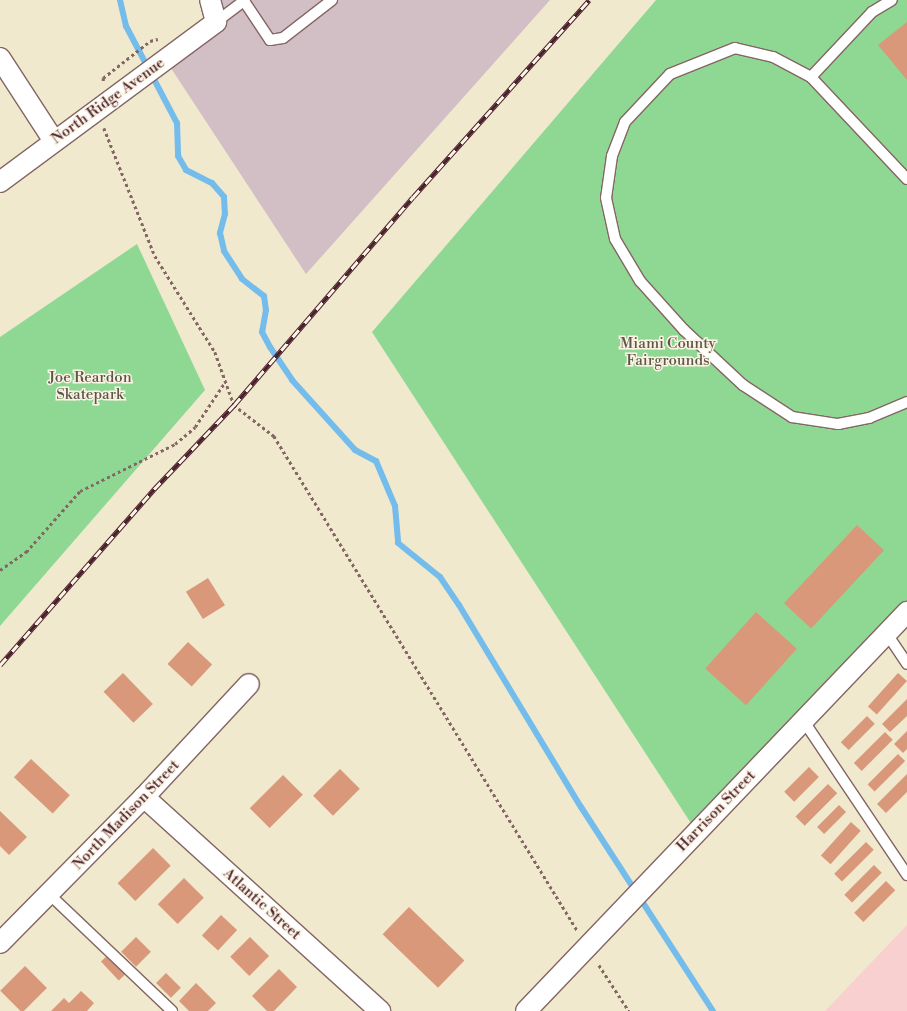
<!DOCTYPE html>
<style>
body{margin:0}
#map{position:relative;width:907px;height:1011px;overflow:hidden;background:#f0e9cd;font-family:"Libre Bodoni",serif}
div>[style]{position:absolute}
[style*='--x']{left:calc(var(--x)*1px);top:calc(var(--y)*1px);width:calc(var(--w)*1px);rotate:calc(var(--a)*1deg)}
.built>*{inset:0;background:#f7d0cf}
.industrial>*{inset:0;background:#d2bec5}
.green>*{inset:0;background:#8fd894}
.stream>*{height:6px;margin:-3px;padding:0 3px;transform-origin:3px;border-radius:3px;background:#73bceb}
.building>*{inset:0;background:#d99879;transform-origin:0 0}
.path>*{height:2.5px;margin-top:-1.25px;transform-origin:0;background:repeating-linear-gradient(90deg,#846664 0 3px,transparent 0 6px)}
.roads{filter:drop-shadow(1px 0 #846664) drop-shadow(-1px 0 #846664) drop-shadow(0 1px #846664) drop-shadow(0 -1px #846664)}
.service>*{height:10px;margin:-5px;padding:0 5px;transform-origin:5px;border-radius:5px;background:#fff}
.minor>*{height:20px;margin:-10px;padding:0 10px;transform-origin:10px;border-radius:10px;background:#fff}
.rail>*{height:4.5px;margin-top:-2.25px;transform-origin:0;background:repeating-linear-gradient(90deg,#fcf5e5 0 9px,#4a1f2b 0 18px);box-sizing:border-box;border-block:1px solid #4a1f2b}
span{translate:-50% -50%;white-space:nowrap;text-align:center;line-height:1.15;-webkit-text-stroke:3px #fcf5e5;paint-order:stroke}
.street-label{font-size:15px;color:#4a1f2b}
.park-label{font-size:15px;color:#5f564a}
</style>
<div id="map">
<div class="built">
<i style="clip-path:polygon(907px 925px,907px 1011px,825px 1011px)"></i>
</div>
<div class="industrial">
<i style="clip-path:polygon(210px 0,550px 0,306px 274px,165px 59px,216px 22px)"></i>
</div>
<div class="green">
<i style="clip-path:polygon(656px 0,907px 0,907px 612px,696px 831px,372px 332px)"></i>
<i style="clip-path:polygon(137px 244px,205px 390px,0 626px,0 337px)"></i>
</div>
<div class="stream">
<i style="--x:120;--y:0;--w:27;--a:77"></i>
<i style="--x:126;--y:26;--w:110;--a:62.3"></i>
<i style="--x:177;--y:123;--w:33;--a:88"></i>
<i style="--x:178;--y:156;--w:16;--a:60"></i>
<i style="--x:186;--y:170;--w:29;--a:27"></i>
<i style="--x:212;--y:183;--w:18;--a:49"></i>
<i style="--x:224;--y:197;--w:17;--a:87"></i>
<i style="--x:225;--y:214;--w:20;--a:105"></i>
<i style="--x:220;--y:233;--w:18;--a:77"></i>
<i style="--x:224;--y:251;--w:33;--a:57"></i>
<i style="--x:242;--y:279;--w:28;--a:38"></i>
<i style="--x:264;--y:296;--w:14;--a:82"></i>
<i style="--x:266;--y:310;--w:22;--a:100"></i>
<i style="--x:262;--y:332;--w:17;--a:62"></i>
<i style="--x:270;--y:347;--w:40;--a:56"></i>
<i style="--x:292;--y:380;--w:94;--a:48"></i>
<i style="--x:355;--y:450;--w:24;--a:28"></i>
<i style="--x:376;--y:461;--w:49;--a:67.1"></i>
<i style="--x:395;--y:506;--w:37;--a:85"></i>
<i style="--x:398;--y:543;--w:54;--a:39"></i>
<i style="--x:440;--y:577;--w:34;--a:56"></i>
<i style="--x:459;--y:605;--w:236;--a:58.9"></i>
<i style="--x:581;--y:807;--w:243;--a:57.1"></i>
</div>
<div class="building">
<i style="clip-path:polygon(907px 22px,907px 80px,878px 45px)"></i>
<i style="left:857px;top:525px;width:37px;height:107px;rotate:43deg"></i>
<i style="left:208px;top:578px;width:32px;height:26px;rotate:58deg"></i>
<i style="left:756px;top:612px;width:55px;height:76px;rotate:42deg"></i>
<i style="left:188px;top:642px;width:33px;height:30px;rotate:43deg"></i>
<i style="left:123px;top:673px;width:43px;height:27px;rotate:46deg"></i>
<i style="left:898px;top:673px;width:12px;height:45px;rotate:42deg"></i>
<i style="clip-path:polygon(907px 699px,907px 716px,890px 732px,882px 724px)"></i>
<i style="left:867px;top:716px;width:11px;height:37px;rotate:45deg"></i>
<i style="clip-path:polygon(907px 731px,907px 749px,903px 753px,894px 744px)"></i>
<i style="left:885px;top:732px;width:11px;height:44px;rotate:45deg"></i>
<i style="left:898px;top:754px;width:10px;height:43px;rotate:45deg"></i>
<i style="left:31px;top:759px;width:53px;height:25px;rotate:43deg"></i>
<i style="left:809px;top:767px;width:14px;height:35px;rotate:45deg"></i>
<i style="left:340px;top:769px;width:28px;height:38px;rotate:45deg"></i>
<i style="clip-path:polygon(907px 774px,907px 792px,886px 813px,877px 804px)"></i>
<i style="left:283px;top:775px;width:28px;height:47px;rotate:45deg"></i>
<i style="left:828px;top:784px;width:13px;height:46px;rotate:45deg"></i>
<i style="left:839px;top:805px;width:10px;height:31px;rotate:45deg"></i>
<i style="clip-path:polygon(0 811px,27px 837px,9px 855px,0 846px)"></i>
<i style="left:851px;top:822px;width:13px;height:45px;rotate:42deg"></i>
<i style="left:866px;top:842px;width:11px;height:45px;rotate:45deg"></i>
<i style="left:153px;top:848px;width:25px;height:50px;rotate:45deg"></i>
<i style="left:874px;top:865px;width:11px;height:42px;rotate:45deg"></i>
<i style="left:184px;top:878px;width:28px;height:37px;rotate:45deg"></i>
<i style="left:886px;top:881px;width:13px;height:45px;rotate:45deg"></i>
<i style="left:409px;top:907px;width:77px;height:38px;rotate:44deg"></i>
<i style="left:221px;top:915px;width:22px;height:28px;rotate:43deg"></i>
<i style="left:136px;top:937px;width:21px;height:21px;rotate:45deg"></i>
<i style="left:250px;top:937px;width:27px;height:28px;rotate:45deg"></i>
<i style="left:109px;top:954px;width:26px;height:11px;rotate:47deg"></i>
<i style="left:25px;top:966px;width:31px;height:35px;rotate:45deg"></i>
<i style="clip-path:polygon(279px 969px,297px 987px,274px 1011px,267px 1011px,252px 996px)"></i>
<i style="left:166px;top:973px;width:21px;height:14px;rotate:45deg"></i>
<i style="clip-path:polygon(196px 983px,216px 1003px,208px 1011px,189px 1011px,179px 1001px)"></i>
<i style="clip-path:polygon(81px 991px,94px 1003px,87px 1011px,51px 1011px,64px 998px,69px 1003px)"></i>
</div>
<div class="path">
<i style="--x:103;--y:81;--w:3;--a:-90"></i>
<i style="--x:103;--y:78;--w:60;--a:-38.2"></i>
<i style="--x:150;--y:41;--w:8;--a:-14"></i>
<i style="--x:104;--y:128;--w:138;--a:68.3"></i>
<i style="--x:155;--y:256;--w:113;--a:58"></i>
<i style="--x:215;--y:352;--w:56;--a:70.3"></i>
<i style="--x:234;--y:405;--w:51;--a:37.8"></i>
<i style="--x:274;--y:436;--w:580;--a:58.48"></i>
<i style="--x:0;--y:570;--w:32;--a:-35"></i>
<i style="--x:26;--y:552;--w:81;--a:-48.5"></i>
<i style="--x:80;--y:491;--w:106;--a:-26.3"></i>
<i style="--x:175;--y:444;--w:26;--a:-40"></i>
<i style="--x:195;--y:427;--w:54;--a:-56.3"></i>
<i style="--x:599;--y:965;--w:55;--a:56.9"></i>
</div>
<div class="roads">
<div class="service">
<i style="--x:244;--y:1;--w:47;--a:56.3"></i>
<i style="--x:270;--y:40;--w:13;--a:-9"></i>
<i style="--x:283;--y:38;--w:62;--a:-37.8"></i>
<i style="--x:216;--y:22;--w:36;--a:-37"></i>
<i style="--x:811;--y:77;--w:89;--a:-46.8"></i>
<i style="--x:872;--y:12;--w:23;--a:-31"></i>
<i style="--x:907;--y:179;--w:140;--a:-133.3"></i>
<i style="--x:811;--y:77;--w:43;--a:-152.2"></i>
<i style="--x:773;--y:57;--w:39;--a:-167"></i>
<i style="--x:735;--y:48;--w:70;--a:158.2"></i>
<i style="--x:670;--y:74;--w:66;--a:133.2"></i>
<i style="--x:625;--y:122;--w:36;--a:111"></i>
<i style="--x:612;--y:156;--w:42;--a:98.1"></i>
<i style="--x:606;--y:198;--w:42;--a:77.6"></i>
<i style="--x:615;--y:239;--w:49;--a:59.2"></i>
<i style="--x:640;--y:281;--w:66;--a:48.1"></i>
<i style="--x:684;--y:330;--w:81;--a:43"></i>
<i style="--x:743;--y:385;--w:59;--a:33.1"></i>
<i style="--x:792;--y:417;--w:47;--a:8.7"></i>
<i style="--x:838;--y:424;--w:32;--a:-11"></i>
<i style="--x:869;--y:418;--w:41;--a:-22.8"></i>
<i style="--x:887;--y:634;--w:36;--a:56"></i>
<i style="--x:803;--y:720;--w:187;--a:56.1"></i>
<i style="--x:49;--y:894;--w:170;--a:43.6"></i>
</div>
<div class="minor">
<i style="--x:0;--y:58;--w:99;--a:57"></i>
<i style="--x:0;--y:182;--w:269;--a:-36.5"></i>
<i style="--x:216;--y:22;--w:23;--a:-105"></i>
<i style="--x:144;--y:797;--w:319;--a:42.2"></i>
<i style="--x:0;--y:943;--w:205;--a:-45.4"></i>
<i style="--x:144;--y:797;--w:154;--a:-47.1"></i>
<i style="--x:526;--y:1011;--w:552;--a:-46.32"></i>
</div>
</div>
<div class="rail">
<i style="--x:0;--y:665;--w:234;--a:-48.8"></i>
<i style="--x:154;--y:489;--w:116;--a:-46.4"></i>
<i style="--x:234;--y:405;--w:274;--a:-49.3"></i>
<i style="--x:413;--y:197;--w:264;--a:-48.2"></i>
</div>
<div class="street-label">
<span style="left:108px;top:101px;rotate:-36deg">North Ridge Avenue</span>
<span style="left:716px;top:811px;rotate:-46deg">Harrison Street</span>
<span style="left:126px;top:815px;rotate:-46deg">North Madison Street</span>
<span style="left:262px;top:904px;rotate:42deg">Atlantic Street</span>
</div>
<div class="park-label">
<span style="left:668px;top:352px">Miami County<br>Fairgrounds</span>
<span style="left:90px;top:386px">Joe Reardon<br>Skatepark</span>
</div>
</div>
